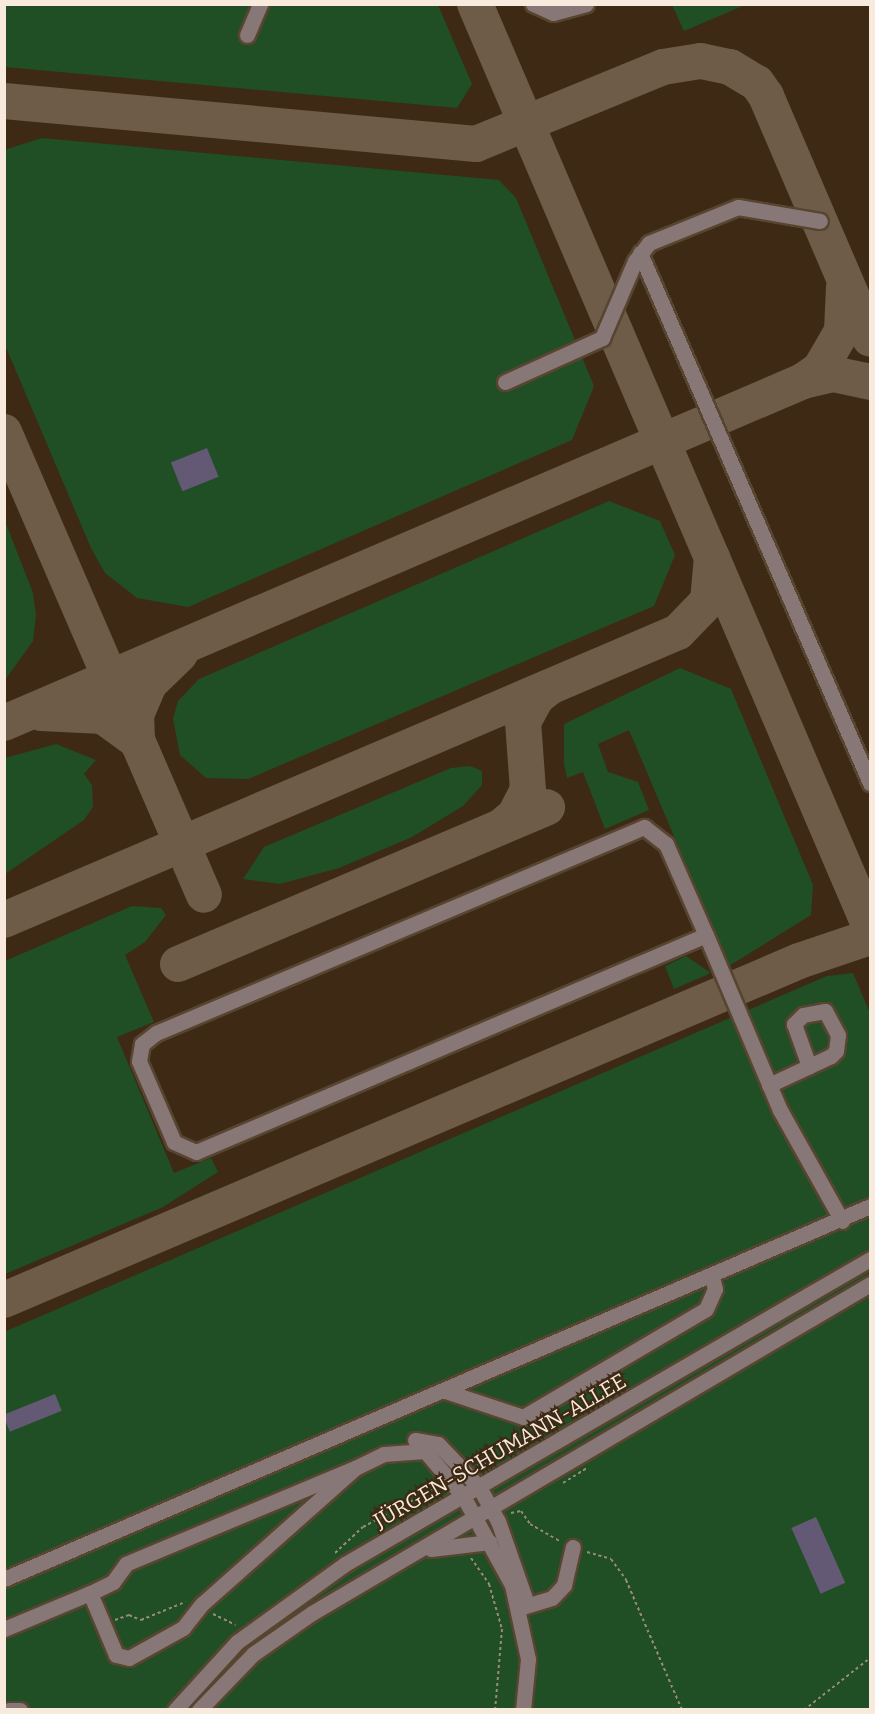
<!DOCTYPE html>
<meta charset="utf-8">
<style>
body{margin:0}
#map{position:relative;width:875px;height:1714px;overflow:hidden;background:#3e2a14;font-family:Bitter,serif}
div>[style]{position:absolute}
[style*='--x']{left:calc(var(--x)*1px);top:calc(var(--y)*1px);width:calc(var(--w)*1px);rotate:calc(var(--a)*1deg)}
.green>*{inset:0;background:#204e25}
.taxiway>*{height:36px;margin:-18px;padding:0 18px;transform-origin:18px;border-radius:18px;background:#6e5c48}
.building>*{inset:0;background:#635974;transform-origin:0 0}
.path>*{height:2px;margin-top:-1px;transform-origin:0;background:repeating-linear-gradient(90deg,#9b8a78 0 3px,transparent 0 6px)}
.roads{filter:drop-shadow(2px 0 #584530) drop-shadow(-2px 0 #584530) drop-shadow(0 2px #584530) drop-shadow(0 -2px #584530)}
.minor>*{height:15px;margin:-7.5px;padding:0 7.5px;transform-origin:7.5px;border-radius:7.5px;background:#877777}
span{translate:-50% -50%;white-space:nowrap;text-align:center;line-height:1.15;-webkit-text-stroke:4.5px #3e2a14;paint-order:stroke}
.street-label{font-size:21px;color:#f8eadd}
.frame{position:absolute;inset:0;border:6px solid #f8eadd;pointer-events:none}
</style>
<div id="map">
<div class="green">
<i style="clip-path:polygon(4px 5px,438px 5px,472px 84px,457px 108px,5px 67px)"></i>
<i style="clip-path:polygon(672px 5px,745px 5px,684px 31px)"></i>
<i style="clip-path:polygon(42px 138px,499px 180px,516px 198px,594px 386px,572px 440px,188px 607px,137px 598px,105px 573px,91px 548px,5px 345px,4px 150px)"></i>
<i style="clip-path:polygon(609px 501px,660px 521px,675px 555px,654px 606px,248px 779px,206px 778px,180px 755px,173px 719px,178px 701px,199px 679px)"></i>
<i style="clip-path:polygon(5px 521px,33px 593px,36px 615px,33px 641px,5px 680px)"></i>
<i style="clip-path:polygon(680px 668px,731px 689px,813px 885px,811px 915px,729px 966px,629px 730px,598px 744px,608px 772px,638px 782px,649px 810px,605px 829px,583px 772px,567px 778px,564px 764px,564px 724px)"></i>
<i style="clip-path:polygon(56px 744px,96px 760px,84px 774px,92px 785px,93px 807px,84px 820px,5px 874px,5px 758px)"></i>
<i style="clip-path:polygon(470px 766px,482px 771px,482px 785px,463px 806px,412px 837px,339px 868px,280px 884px,243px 879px,264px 847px,451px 768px)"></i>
<i style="clip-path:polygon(132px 906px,161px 908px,166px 915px,145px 942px,125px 955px,154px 1022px,117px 1037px,174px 1173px,211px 1158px,218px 1172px,163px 1207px,5px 1274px,5px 961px)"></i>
<i style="clip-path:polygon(686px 956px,711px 973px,674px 989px,665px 966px)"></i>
<i style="clip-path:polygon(853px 973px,870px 1013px,870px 1709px,5px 1709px,4px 1332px,827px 976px)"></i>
</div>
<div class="taxiway">
<i style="--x:475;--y:4;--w:1004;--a:66.83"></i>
<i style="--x:4;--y:101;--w:474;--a:5.2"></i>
<i style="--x:476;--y:144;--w:202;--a:-22.4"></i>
<i style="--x:663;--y:67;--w:38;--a:-9"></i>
<i style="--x:701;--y:61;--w:30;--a:12"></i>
<i style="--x:730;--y:67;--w:31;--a:31"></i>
<i style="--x:757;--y:83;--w:16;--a:55"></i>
<i style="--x:766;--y:96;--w:264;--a:66.8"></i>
<i style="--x:803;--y:381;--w:21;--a:-35"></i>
<i style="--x:820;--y:369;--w:44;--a:-59.9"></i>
<i style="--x:842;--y:331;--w:44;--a:-87.4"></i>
<i style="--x:4;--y:432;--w:504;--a:66.64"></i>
<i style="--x:41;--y:713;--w:62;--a:2.8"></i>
<i style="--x:103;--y:716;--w:42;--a:36.3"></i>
<i style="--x:137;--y:741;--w:26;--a:-92"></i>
<i style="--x:136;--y:715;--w:34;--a:-67"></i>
<i style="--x:149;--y:684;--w:43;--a:-44.1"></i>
<i style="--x:4;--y:723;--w:869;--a:-23.17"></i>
<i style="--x:803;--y:381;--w:31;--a:-13"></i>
<i style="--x:833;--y:374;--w:38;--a:12"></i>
<i style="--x:502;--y:826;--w:17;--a:-40"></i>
<i style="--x:515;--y:815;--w:28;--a:-63"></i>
<i style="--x:528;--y:790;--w:68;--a:-94.2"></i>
<i style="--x:523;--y:722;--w:29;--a:-61"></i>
<i style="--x:537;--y:697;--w:16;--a:-38"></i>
<i style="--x:4;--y:920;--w:733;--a:-23.14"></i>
<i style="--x:678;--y:632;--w:43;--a:-45.9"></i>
<i style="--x:708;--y:601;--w:44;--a:-84.8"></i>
<i style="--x:178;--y:964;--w:401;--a:-23"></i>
<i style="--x:4;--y:1300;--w:864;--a:-23.09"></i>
<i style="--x:799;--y:961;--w:75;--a:-18.7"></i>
</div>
<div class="building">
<i style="left:207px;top:448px;width:31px;height:39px;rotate:68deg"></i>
<i style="left:55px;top:1394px;width:18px;height:56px;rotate:68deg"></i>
<i style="left:816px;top:1517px;width:72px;height:27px;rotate:66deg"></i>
</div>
<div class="path">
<i style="--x:477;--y:1465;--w:13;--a:-9"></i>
<i style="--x:563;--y:1483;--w:28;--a:-32"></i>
<i style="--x:511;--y:1513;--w:10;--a:-11"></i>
<i style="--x:521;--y:1511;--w:16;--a:55"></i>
<i style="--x:530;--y:1524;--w:34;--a:30"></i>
<i style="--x:587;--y:1552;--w:25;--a:16"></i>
<i style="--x:611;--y:1559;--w:26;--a:54"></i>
<i style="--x:626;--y:1580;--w:142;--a:66.7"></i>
<i style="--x:335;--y:1553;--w:38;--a:-43"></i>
<i style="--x:363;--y:1527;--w:85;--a:-28.1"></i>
<i style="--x:471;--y:1558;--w:32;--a:55"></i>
<i style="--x:489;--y:1584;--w:47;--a:73.9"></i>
<i style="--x:502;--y:1629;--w:81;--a:94.9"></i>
<i style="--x:213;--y:1614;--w:25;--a:26"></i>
<i style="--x:115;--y:1620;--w:15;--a:-20"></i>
<i style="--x:129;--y:1615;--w:13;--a:23"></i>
<i style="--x:141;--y:1620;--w:48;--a:-22.2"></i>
<i style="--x:804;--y:1710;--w:84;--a:-38.2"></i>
</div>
<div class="roads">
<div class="minor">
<i style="--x:533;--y:4;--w:22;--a:24"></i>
<i style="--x:553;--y:13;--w:34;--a:-15"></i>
<i style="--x:247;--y:35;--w:34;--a:-67"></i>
<i style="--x:640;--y:253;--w:578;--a:66.54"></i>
<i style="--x:505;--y:382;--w:107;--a:-24.4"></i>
<i style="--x:602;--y:338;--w:84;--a:-66.8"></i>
<i style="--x:635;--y:261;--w:23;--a:-52"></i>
<i style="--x:649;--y:243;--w:96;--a:-22"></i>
<i style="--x:738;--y:207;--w:83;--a:9.7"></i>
<i style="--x:706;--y:935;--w:554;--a:156.95"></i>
<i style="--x:196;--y:1152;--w:24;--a:-156"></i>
<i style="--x:174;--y:1142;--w:88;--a:-113.4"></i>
<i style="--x:139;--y:1061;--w:17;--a:-80"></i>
<i style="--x:142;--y:1044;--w:18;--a:-38"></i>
<i style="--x:156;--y:1033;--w:530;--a:-22.89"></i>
<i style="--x:644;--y:827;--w:28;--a:38"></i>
<i style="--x:666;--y:844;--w:99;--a:66.3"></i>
<i style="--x:706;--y:935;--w:190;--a:67.1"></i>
<i style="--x:780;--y:1110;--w:127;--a:60.8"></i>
<i style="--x:769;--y:1085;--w:68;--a:-25.1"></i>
<i style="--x:831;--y:1056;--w:7;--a:-45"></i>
<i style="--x:836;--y:1051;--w:16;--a:-83"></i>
<i style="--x:838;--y:1035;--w:27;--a:-118"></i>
<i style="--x:825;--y:1011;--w:22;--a:170"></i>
<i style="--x:803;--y:1015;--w:13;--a:135"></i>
<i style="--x:794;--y:1024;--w:45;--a:70.3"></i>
<i style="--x:445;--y:1391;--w:82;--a:18.4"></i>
<i style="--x:523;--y:1417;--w:212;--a:-30.5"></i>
<i style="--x:706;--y:1309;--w:22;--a:-66"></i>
<i style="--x:715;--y:1289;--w:12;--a:-104"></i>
<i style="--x:415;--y:1440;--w:23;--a:10"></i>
<i style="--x:438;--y:1444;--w:59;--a:46.4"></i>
<i style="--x:479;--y:1487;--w:39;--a:61"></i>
<i style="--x:498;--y:1521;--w:82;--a:70.7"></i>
<i style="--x:355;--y:1468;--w:248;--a:157.3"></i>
<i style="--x:126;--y:1564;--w:22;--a:126"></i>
<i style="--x:113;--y:1582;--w:25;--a:154"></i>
<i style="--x:90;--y:1593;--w:67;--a:67.2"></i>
<i style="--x:116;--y:1655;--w:13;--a:13"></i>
<i style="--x:129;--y:1658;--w:62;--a:-29.1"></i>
<i style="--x:183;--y:1628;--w:31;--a:-52"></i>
<i style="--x:202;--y:1604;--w:205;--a:-41.6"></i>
<i style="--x:355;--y:1468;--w:32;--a:-26"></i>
<i style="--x:384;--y:1454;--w:41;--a:-4.2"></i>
<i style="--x:425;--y:1451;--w:59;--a:49.8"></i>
<i style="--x:463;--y:1496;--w:102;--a:61.2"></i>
<i style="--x:512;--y:1585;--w:76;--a:77.8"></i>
<i style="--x:528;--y:1659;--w:51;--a:95.6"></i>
<i style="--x:431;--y:1549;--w:59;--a:-6.8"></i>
<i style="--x:4;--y:1579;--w:943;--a:-23.3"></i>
<i style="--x:519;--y:1608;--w:34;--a:-17"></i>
<i style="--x:552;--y:1598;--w:18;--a:-47"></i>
<i style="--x:564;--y:1585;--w:39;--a:-77"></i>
<i style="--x:4;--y:1629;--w:93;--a:-22.7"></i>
<i style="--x:9;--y:1710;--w:11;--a:0"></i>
<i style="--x:175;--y:1710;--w:92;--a:-47.6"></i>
<i style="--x:237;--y:1642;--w:133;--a:-35.8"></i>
<i style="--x:345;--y:1564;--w:607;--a:-30.15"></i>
<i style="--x:199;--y:1710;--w:78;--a:-46"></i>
<i style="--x:253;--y:1654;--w:72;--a:-34.8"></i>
<i style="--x:312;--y:1613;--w:648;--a:-30.52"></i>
</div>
</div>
<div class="street-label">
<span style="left:500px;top:1451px;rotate:-30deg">JÜRGEN-SCHUMANN-ALLEE</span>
</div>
<div class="frame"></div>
</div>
